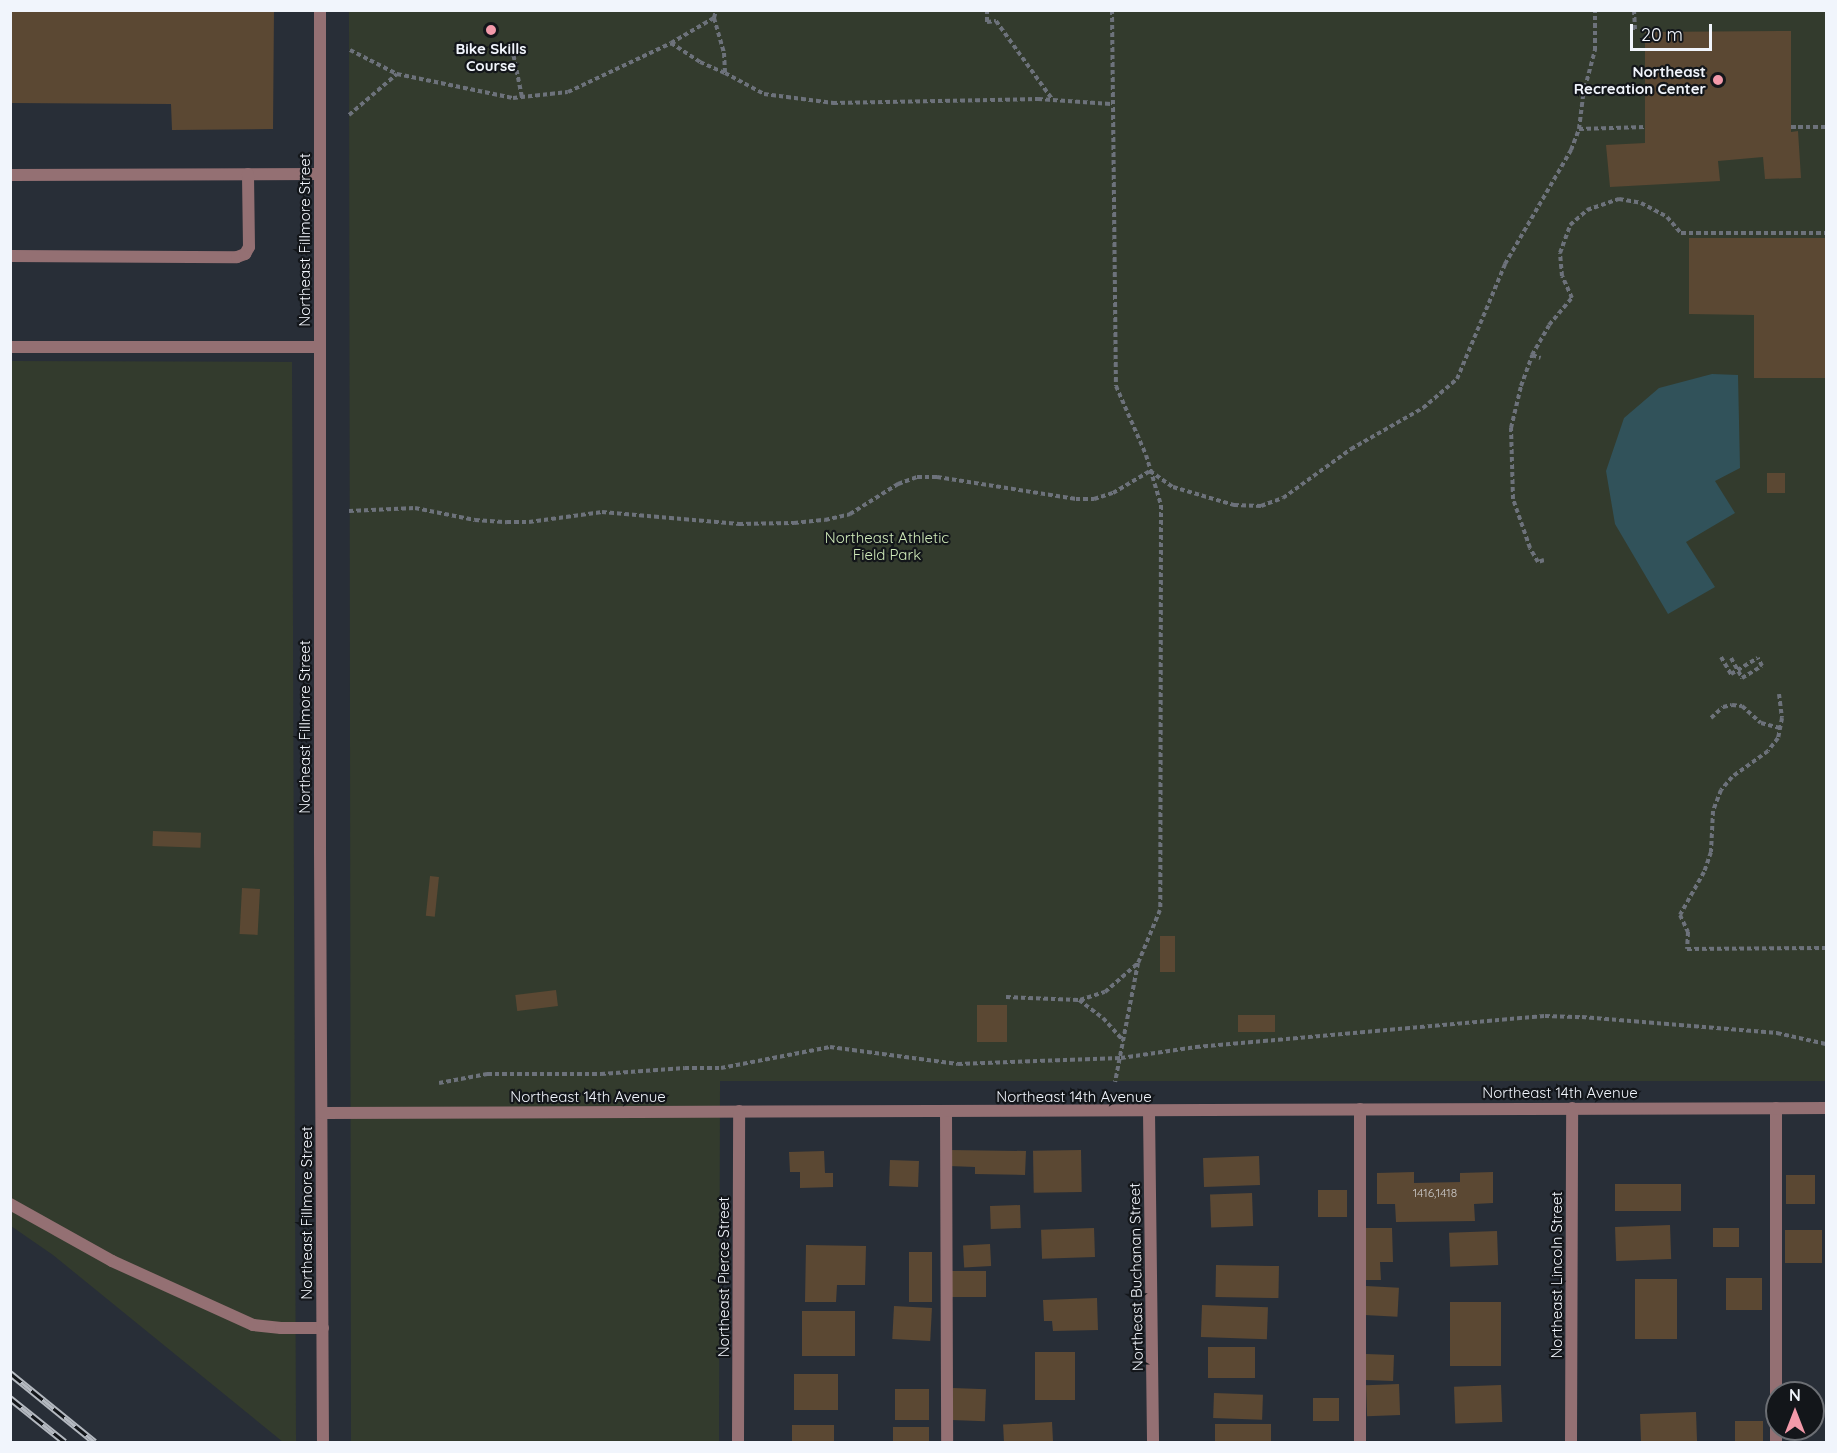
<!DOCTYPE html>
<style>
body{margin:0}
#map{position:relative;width:1837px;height:1453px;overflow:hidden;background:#282e37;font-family:Quicksand,sans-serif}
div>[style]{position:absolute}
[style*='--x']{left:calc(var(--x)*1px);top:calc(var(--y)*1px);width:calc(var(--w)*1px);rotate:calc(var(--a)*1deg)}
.green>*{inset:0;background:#333b2d}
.water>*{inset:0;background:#31525a}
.building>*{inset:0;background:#5b4833;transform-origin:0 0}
.path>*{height:4px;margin-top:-2px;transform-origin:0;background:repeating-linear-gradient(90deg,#6d727b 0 4.5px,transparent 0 7.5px)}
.service>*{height:12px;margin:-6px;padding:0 6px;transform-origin:6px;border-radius:6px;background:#947073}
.minor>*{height:12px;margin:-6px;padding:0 6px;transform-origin:6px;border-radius:6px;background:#947073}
.rail>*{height:7px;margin-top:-3.5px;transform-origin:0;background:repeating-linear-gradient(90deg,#13161a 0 14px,#b4b9c0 0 28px);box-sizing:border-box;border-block:2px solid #b4b9c0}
.path-bridge>*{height:4px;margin-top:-2px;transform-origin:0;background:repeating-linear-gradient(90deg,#6d727b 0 4.5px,transparent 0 7.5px)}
.dots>*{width:16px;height:16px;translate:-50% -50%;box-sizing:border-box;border:3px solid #13161a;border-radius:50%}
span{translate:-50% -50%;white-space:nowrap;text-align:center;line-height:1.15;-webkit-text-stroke:4.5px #13161a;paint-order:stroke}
.number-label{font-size:12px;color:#cccaca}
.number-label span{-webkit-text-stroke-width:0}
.poi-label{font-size:15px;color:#f1f5fc;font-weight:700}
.right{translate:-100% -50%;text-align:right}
.street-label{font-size:15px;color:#f1f5fc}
.park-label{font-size:15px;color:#cfeab9}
.frame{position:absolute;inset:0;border:12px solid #f1f5fc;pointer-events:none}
.north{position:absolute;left:1765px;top:1381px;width:60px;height:60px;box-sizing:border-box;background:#13161a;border:2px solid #6c6f74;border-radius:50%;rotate:0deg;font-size:16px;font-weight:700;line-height:24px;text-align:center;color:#f1f5fc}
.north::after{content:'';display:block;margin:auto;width:21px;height:27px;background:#f39aaa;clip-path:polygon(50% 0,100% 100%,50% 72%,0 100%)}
.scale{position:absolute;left:1630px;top:24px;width:82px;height:27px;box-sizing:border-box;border:3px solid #f1f5fc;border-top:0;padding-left:8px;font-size:18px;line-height:21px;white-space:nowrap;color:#f1f5fc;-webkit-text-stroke:4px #13161a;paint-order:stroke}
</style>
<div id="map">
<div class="green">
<i style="clip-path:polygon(349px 11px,1826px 11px,1826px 1081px,720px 1081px,719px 1442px,351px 1442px)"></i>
<i style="clip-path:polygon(11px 361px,292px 362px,296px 1442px,283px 1442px,53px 1255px,11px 1226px)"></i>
</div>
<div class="water">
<i style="clip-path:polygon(1712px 374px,1738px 375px,1740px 468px,1715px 481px,1735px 513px,1686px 542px,1715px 587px,1668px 614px,1615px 524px,1606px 471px,1624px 418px,1659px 388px)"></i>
</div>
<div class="building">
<i style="clip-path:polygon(274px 10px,273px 129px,172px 130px,171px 104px,10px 103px,10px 11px)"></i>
<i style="clip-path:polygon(1791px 31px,1791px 132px,1798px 131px,1801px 178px,1765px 179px,1763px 157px,1718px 161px,1720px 181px,1610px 187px,1606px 145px,1645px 143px,1645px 32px)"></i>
<i style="clip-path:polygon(1689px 238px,1826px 238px,1826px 378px,1754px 378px,1754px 315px,1689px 314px)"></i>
<i style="left:1767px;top:473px;width:18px;height:20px"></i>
<i style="left:153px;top:831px;width:48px;height:15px;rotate:2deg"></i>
<i style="left:430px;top:876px;width:9px;height:40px;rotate:6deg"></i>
<i style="left:242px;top:888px;width:18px;height:46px;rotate:3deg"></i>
<i style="left:1160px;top:936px;width:15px;height:36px"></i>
<i style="left:556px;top:990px;width:16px;height:41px;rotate:83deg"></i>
<i style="left:977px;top:1005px;width:30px;height:37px"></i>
<i style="left:1275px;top:1015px;width:17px;height:37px;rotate:90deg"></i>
<i style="clip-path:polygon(950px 1150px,1026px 1151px,1025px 1175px,975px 1174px,975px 1167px,949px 1166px)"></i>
<i style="left:1081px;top:1150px;width:42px;height:48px;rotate:89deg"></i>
<i style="clip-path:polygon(824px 1151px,825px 1173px,833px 1173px,833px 1187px,800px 1188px,800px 1172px,790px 1172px,789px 1152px)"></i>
<i style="left:1259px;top:1156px;width:29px;height:56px;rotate:88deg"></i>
<i style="left:890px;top:1160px;width:29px;height:26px;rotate:2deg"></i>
<i style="clip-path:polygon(1414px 1172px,1414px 1183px,1460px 1182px,1460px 1173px,1493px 1172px,1493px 1203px,1474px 1204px,1475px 1221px,1396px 1222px,1395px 1204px,1377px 1204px,1377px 1173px)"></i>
<i style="left:1786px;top:1175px;width:29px;height:29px"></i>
<i style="left:1615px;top:1184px;width:66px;height:27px"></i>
<i style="left:1318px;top:1190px;width:29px;height:27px"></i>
<i style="left:1252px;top:1193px;width:33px;height:42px;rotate:88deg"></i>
<i style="left:1020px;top:1205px;width:23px;height:30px;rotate:88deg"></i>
<i style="left:1670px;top:1225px;width:34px;height:55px;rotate:88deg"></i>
<i style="left:1094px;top:1228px;width:29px;height:53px;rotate:88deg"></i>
<i style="clip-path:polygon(1366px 1228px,1392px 1228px,1393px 1262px,1380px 1262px,1381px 1280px,1366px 1280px)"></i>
<i style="left:1713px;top:1228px;width:26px;height:19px"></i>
<i style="left:1785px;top:1230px;width:37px;height:33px"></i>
<i style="left:1497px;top:1231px;width:34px;height:48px;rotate:88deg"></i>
<i style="left:990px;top:1244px;width:22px;height:27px;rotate:87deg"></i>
<i style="clip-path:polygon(806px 1245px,866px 1246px,865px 1285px,837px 1285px,836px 1302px,805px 1302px)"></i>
<i style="left:909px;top:1252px;width:23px;height:50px"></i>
<i style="left:1216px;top:1265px;width:63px;height:32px;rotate:1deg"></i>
<i style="left:952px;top:1271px;width:34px;height:26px"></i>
<i style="left:1726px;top:1278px;width:36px;height:32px"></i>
<i style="left:1635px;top:1279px;width:42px;height:60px"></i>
<i style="left:1366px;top:1286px;width:33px;height:29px;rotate:3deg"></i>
<i style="clip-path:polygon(1097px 1298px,1098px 1330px,1053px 1331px,1052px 1321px,1044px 1321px,1043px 1300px)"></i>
<i style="left:1450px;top:1302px;width:51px;height:64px"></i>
<i style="left:1202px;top:1305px;width:66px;height:32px;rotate:2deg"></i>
<i style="left:894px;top:1306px;width:38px;height:33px;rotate:3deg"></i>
<i style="left:855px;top:1311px;width:45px;height:53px;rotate:90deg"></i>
<i style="left:1255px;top:1347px;width:31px;height:47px;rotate:90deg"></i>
<i style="left:1075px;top:1352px;width:48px;height:40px;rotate:90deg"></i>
<i style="left:1366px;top:1354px;width:28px;height:26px;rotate:2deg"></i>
<i style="left:794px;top:1374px;width:44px;height:36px"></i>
<i style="left:1399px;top:1384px;width:31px;height:33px;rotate:88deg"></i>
<i style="left:1501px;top:1385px;width:37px;height:47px;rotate:88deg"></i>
<i style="left:953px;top:1388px;width:33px;height:32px;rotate:2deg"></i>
<i style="left:895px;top:1389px;width:34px;height:31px"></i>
<i style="left:1214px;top:1393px;width:49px;height:25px;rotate:2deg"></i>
<i style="left:1313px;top:1398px;width:26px;height:23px"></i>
<i style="left:1696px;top:1412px;width:30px;height:56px;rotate:88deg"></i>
<i style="left:1735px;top:1421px;width:28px;height:21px"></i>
<i style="left:1052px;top:1422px;width:20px;height:49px;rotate:87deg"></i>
<i style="left:1271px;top:1424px;width:18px;height:56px;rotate:90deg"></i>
<i style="left:792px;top:1425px;width:42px;height:17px"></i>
<i style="left:893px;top:1427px;width:36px;height:15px"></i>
</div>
<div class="path">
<i style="--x:987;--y:10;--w:12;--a:90"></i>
<i style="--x:987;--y:22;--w:9;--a:-6"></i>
<i style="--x:996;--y:21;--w:96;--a:54.3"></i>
<i style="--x:1112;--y:10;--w:376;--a:89.4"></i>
<i style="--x:1116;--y:386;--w:75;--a:66.5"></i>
<i style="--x:1146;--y:455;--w:52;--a:73.3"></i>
<i style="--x:1161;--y:505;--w:405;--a:90.1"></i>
<i style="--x:1160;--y:910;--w:57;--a:112.5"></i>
<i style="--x:1138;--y:963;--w:121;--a:100.9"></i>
<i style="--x:1634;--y:10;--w:21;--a:87"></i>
<i style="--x:714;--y:18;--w:36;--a:74"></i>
<i style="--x:724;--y:53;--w:20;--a:87"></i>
<i style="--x:725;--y:73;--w:44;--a:28.3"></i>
<i style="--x:764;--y:94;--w:70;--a:7.4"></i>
<i style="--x:833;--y:103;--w:205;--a:-1.1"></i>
<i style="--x:1038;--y:99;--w:73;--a:3.9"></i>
<i style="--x:671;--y:43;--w:35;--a:33"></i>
<i style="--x:700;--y:62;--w:27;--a:24"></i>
<i style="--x:512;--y:48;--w:50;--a:78.5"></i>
<i style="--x:350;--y:50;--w:53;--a:27.1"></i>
<i style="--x:349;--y:115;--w:63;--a:-40.5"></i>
<i style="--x:397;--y:74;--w:118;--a:11.7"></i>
<i style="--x:513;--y:98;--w:55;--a:-6.2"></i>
<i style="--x:568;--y:92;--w:114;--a:-25.4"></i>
<i style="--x:671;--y:43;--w:50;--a:-30.2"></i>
<i style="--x:714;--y:18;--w:8;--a:-76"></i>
<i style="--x:1791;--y:127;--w:35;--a:0"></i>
<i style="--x:1579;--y:129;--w:66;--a:-1.7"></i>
<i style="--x:1532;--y:355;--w:9;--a:18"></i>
<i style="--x:349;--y:511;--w:66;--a:-2.6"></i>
<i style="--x:415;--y:508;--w:61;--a:11.3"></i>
<i style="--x:475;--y:520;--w:32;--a:4"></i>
<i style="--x:507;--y:522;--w:22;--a:0"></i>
<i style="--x:529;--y:522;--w:74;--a:-7.8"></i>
<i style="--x:602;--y:512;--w:138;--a:5"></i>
<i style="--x:739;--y:524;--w:55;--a:-1"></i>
<i style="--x:794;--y:523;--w:31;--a:-6"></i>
<i style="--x:825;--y:520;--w:26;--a:-13"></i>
<i style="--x:850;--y:514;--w:57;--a:-32"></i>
<i style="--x:898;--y:484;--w:20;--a:-20"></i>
<i style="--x:917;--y:477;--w:20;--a:0"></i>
<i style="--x:937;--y:477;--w:141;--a:9"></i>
<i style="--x:1076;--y:499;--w:18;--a:0"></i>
<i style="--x:1094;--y:499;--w:20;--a:-18"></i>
<i style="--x:1113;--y:493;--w:43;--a:-30.7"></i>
<i style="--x:1150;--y:471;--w:28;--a:35"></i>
<i style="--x:1173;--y:487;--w:64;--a:16.4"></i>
<i style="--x:1234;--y:505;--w:27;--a:2"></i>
<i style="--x:1261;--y:506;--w:23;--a:-20"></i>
<i style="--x:1283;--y:498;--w:84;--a:-35.8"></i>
<i style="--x:1351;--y:449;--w:83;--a:-29.7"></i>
<i style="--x:1423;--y:408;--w:45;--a:-40.5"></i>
<i style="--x:1457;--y:379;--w:125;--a:-67.3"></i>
<i style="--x:1505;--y:264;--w:132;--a:-59.9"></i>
<i style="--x:1571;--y:150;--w:22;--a:-69"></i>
<i style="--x:1579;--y:129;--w:34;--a:-83"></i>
<i style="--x:1583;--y:95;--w:47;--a:-75.1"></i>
<i style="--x:1595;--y:50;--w:40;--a:-90"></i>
<i style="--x:1544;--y:560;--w:6;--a:162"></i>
<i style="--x:1538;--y:562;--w:16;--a:-120"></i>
<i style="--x:1530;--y:548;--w:52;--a:-109.1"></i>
<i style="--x:1513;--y:499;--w:71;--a:-91.6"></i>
<i style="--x:1511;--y:428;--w:43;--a:-76.6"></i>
<i style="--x:1521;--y:386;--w:33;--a:-70"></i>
<i style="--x:1532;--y:355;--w:34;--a:-60"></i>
<i style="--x:1549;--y:325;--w:35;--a:-50"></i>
<i style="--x:1572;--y:298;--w:24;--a:-114"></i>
<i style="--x:1562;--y:276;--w:23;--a:-95"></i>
<i style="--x:1560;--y:253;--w:30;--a:-70"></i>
<i style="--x:1570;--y:225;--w:23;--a:-41"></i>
<i style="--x:1587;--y:210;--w:34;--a:-19"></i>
<i style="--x:1619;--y:199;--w:22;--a:10"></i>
<i style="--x:1641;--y:203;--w:30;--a:28"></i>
<i style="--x:1667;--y:217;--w:21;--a:49"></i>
<i style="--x:1681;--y:233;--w:145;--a:0"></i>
<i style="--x:1721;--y:657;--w:20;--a:60"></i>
<i style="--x:1731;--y:674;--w:31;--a:-31"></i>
<i style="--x:1779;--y:694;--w:24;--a:83"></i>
<i style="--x:1782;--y:718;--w:20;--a:101"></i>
<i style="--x:1778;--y:738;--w:16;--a:128"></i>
<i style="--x:1768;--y:751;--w:44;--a:144.2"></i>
<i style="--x:1732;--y:777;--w:17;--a:130"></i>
<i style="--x:1721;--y:790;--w:22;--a:111"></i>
<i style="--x:1713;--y:811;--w:41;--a:92.8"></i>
<i style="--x:1711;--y:852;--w:21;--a:109"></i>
<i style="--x:1704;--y:872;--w:49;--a:119.2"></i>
<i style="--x:1680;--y:915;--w:19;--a:65"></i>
<i style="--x:1688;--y:932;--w:17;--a:93"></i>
<i style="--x:1687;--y:949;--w:139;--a:-0.4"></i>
<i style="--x:1711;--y:718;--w:16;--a:-43"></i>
<i style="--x:1723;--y:707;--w:9;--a:-13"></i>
<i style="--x:1732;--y:705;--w:10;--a:6"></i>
<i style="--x:1742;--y:706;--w:25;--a:42"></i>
<i style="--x:1761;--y:723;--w:20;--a:15"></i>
<i style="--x:1006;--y:997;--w:73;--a:2.4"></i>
<i style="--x:1079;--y:1000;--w:30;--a:37"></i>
<i style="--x:1103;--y:1018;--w:31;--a:48"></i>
<i style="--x:1080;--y:1000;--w:26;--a:-18"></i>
<i style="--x:1105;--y:992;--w:44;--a:-41.3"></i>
<i style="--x:439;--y:1083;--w:49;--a:-10.6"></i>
<i style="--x:487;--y:1074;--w:114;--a:0"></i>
<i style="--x:601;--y:1074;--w:84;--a:-4.1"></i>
<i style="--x:685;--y:1068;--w:36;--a:0"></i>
<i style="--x:721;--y:1068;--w:111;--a:-10.9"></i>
<i style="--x:830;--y:1047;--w:129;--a:7.6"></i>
<i style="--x:958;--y:1064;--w:163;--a:-2.1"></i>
<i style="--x:1121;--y:1058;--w:76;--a:-8.3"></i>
<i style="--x:1196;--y:1047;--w:350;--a:-5.1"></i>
<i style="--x:1545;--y:1016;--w:37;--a:2"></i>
<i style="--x:1582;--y:1017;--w:196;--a:4.7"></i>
<i style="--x:1777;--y:1033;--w:50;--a:12.7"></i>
</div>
<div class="service">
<i style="--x:10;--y:175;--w:310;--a:-0.2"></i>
<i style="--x:10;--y:256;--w:227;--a:0.3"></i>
<i style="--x:237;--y:257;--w:9;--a:-21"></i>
<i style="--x:245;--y:254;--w:8;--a:-60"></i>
<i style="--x:249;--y:247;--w:73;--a:-90.8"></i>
<i style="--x:10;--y:347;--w:310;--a:0"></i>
<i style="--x:1776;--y:1108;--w:334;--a:90"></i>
<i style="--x:1360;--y:1109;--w:333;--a:90"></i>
<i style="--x:946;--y:1111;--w:331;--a:89.8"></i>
<i style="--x:10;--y:1204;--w:117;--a:29.2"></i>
<i style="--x:112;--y:1261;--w:155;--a:24.4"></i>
<i style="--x:253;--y:1325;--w:28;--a:6"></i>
<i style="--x:281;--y:1328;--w:42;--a:0"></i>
</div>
<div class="minor">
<i style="--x:320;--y:10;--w:842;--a:90"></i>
<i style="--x:320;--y:852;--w:590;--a:89.71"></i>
<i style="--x:1149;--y:1112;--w:330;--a:89.3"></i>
<i style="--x:322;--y:1113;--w:1504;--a:-0.19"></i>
<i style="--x:738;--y:1442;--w:331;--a:-89.8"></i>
<i style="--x:1571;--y:1442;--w:334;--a:-89.8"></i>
</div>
<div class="rail">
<i style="--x:10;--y:1373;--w:109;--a:39.1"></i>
<i style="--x:10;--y:1398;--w:70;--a:38.7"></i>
</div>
<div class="path-bridge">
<i style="--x:1731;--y:658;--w:23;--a:61"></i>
<i style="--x:1742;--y:678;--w:23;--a:-31"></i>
<i style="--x:1762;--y:666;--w:9;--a:-117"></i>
</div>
<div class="dots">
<i style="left:491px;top:30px;background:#f39aaa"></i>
<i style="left:1718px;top:80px;background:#f39aaa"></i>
</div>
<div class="number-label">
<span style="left:1435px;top:1193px">1416,1418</span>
</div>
<div class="poi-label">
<span style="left:491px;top:57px">Bike Skills<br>Course</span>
<span class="right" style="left:1706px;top:80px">Northeast<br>Recreation Center</span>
</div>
<div class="street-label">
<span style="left:305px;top:240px;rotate:-90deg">Northeast Fillmore Street</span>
<span style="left:305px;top:727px;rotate:-90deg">Northeast Fillmore Street</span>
<span style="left:1560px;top:1093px">Northeast 14th Avenue</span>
<span style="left:588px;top:1097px">Northeast 14th Avenue</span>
<span style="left:1074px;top:1097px">Northeast 14th Avenue</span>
<span style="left:307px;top:1213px;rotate:-90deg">Northeast Fillmore Street</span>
<span style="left:1557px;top:1275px;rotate:-90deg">Northeast Lincoln Street</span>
<span style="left:724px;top:1277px;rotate:-90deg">Northeast Pierce Street</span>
<span style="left:1136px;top:1277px;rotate:-91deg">Northeast Buchanan Street</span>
</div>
<div class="park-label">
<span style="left:887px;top:546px">Northeast Athletic<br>Field Park</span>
</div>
<div class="frame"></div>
<div class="north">N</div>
<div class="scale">20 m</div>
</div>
